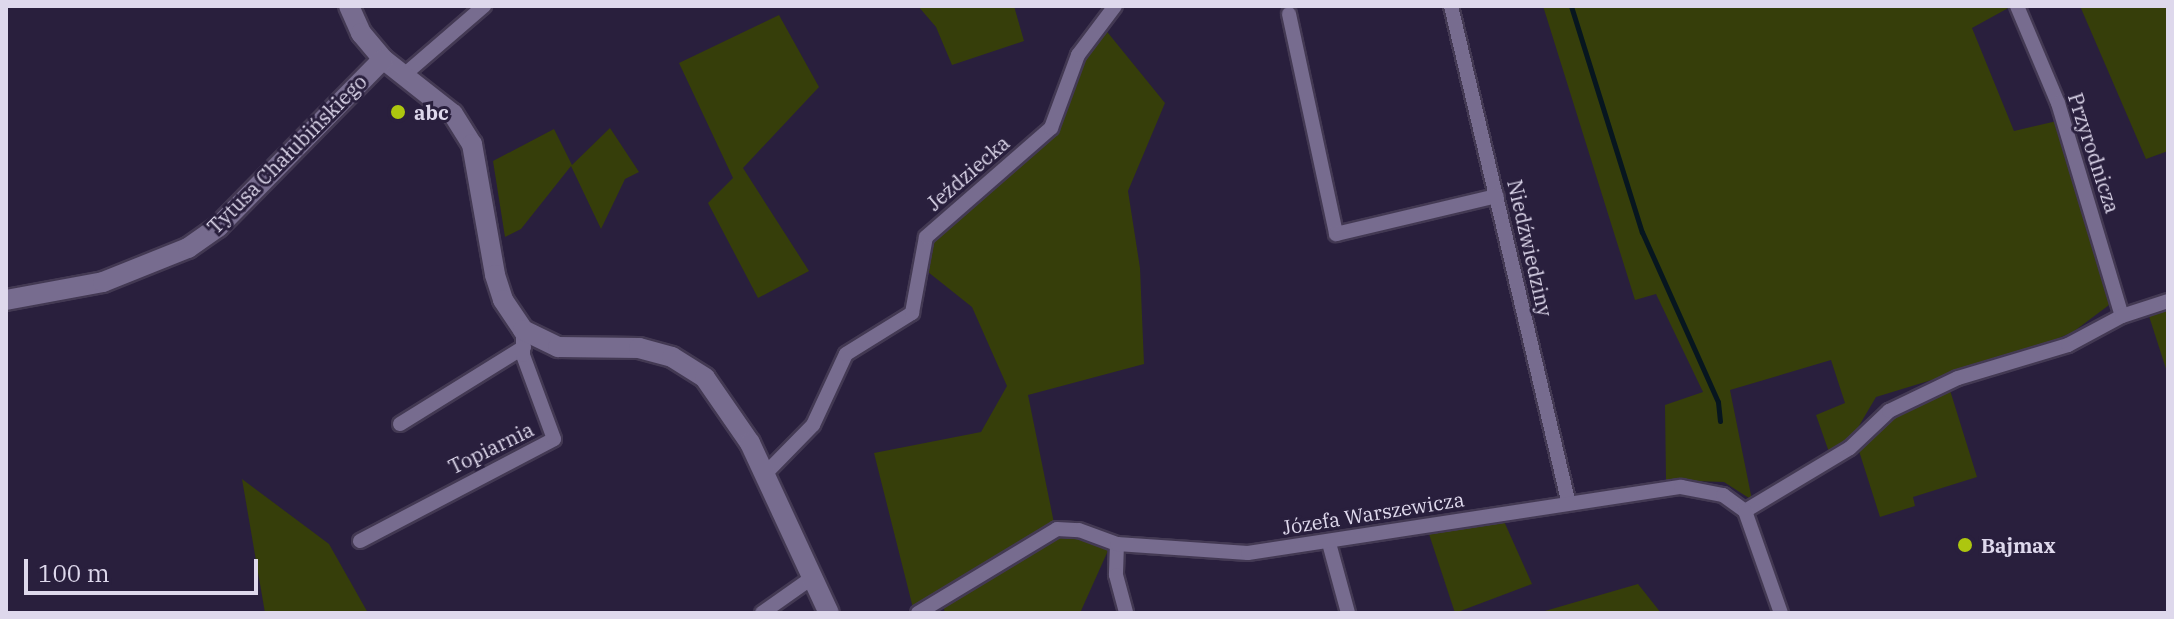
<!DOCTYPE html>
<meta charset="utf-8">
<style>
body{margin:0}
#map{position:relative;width:2174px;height:619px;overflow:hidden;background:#291f3d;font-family:"IBM Plex Serif",serif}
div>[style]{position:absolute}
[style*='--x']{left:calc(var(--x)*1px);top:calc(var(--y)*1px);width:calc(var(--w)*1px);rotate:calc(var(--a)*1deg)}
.green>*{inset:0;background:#363e0a}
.stream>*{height:5px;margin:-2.5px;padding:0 2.5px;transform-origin:2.5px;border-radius:2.5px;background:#07161f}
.roads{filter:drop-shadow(2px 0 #433953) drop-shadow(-2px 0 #433953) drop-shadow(0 2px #433953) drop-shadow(0 -2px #433953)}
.street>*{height:14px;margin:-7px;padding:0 7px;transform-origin:7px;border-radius:7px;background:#776c8f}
.secondary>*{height:20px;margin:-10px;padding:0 10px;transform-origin:10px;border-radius:10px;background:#776c8f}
.dots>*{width:22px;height:22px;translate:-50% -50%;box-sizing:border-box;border:4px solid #291f3d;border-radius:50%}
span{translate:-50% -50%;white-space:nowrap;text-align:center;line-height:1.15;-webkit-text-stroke:6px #291f3d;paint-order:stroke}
.poi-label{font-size:20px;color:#ded8ec;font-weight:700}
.left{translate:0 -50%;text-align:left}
.street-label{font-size:20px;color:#ded8ec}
.frame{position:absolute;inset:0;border:8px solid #ded8ec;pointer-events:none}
.scale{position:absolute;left:24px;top:559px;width:234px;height:36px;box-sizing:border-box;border:4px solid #ded8ec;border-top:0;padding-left:10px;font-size:24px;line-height:28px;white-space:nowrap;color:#ded8ec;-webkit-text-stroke:6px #291f3d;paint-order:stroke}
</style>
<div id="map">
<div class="green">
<i style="clip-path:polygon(918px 6px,1014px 6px,1024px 41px,952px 65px,936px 27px)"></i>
<i style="clip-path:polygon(1543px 6px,2012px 6px,1972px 28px,2014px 131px,2057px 121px,2113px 302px,2073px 332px,2033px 349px,1876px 397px,1853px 436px,1830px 455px,1816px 415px,1845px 403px,1831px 360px,1730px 390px,1752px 500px,1724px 482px,1666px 480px,1665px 405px,1703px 392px,1656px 294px,1635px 300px)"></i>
<i style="clip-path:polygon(2080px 6px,2168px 6px,2168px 151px,2146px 159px)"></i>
<i style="clip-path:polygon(779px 15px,819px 87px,743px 168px,809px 271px,758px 298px,708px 203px,733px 178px,679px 63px)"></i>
<i style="clip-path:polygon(1104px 28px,1165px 103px,1128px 191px,1140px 268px,1144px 364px,1028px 395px,1054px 523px,913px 608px,874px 453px,981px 432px,1007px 386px,972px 307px,923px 268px,930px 240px,1055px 133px,1072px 76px)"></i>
<i style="clip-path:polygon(610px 128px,639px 172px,625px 179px,601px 229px,571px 166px,521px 229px,505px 237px,493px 161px,554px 129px,572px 165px)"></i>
<i style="clip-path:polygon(2168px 304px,2168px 375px,2148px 313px)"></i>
<i style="clip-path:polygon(1949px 387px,1977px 477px,1913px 497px,1915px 506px,1880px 517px,1859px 451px,1898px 411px)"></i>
<i style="clip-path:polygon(242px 479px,329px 544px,368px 613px,265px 613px)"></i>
<i style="clip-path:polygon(1503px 519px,1532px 584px,1455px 613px,1428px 531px)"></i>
<i style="clip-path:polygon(1073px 534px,1111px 544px,1080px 613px,945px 613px,943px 606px,1062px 535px)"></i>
<i style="clip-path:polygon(1638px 584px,1661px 613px,1538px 613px)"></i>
</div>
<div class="stream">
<i style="--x:1571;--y:6;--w:237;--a:72.6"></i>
<i style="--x:1642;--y:232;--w:186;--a:65.9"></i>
<i style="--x:1718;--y:402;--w:19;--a:84"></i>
</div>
<div class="roads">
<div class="street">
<i style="--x:1451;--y:6;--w:508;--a:76.68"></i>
<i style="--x:2017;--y:6;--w:105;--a:67.1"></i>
<i style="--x:2058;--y:103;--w:222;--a:73.3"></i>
<i style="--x:1289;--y:14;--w:225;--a:77.9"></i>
<i style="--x:1336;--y:234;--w:165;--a:-13.3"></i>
<i style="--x:404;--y:75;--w:106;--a:-40.8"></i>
<i style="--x:400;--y:424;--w:146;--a:-31.8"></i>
<i style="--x:766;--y:473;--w:67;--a:-45.6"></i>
<i style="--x:813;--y:425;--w:78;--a:-65.1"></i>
<i style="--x:846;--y:354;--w:78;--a:-31.8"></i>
<i style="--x:912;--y:313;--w:77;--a:-79.6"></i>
<i style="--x:926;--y:237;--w:166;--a:-41.1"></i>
<i style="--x:1051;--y:128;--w:78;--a:-69.7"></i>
<i style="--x:1078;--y:55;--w:61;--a:-52.9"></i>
<i style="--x:1745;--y:511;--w:122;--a:-31"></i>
<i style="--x:1850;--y:448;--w:54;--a:-43.5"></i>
<i style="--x:1889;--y:411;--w:76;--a:-25.6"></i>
<i style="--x:1958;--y:378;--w:115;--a:-16.7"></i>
<i style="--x:2068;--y:345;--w:61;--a:-28.2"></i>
<i style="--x:2122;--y:316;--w:48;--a:-18.1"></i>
<i style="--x:360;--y:541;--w:219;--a:-27.7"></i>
<i style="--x:554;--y:439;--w:90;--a:-110.3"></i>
<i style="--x:523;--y:355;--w:25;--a:-90"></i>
<i style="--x:1329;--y:543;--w:73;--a:74.8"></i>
<i style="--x:1117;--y:544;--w:31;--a:92"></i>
<i style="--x:1116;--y:575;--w:39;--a:75"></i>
<i style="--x:762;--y:613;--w:62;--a:-35.2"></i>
<i style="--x:918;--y:613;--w:162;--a:-31.1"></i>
<i style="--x:1057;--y:529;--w:22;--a:3"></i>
<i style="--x:1079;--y:530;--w:40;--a:20.2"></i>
<i style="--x:1117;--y:544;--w:131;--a:3.9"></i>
<i style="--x:1248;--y:553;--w:438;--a:-8.7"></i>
<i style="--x:1681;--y:487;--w:43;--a:10.8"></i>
<i style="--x:1723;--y:495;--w:27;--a:36"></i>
<i style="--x:1745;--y:511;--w:108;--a:70.6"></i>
</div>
<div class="secondary">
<i style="--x:349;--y:6;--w:30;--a:66"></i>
<i style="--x:361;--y:33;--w:34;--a:50"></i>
<i style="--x:383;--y:59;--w:89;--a:38.2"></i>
<i style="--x:453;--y:114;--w:36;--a:58"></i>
<i style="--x:472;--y:144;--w:133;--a:80"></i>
<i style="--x:495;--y:275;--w:26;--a:72"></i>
<i style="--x:503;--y:300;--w:36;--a:56"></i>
<i style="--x:523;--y:330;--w:39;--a:26"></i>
<i style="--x:558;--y:347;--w:81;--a:0.7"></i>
<i style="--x:639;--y:348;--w:34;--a:15"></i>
<i style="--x:672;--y:357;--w:39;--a:32"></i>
<i style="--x:705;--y:378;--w:79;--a:55.3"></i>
<i style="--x:750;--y:443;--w:187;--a:65.1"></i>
<i style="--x:6;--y:300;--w:99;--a:-10.5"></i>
<i style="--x:103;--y:282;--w:92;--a:-21.8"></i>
<i style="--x:188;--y:248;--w:37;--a:-35"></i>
<i style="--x:218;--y:227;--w:235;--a:-45.5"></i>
</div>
</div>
<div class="dots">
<i style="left:398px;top:112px;background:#adc60f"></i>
<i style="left:1965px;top:545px;background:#adc60f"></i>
</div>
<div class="poi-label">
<span class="left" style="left:414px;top:112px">abc</span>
<span class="left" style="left:1981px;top:545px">Bajmax</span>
</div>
<div class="street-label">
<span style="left:2094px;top:153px;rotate:72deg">Przyrodnicza</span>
<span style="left:287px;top:154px;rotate:-45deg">Tytusa Chałubińskiego</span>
<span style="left:968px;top:173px;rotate:-41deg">Jeździecka</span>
<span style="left:1530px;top:248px;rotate:77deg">Niedźwiedziny</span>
<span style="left:491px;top:448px;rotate:-26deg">Topiarnia</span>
<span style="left:1373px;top:513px;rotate:-9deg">Józefa Warszewicza</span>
</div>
<div class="frame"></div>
<div class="scale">100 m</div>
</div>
